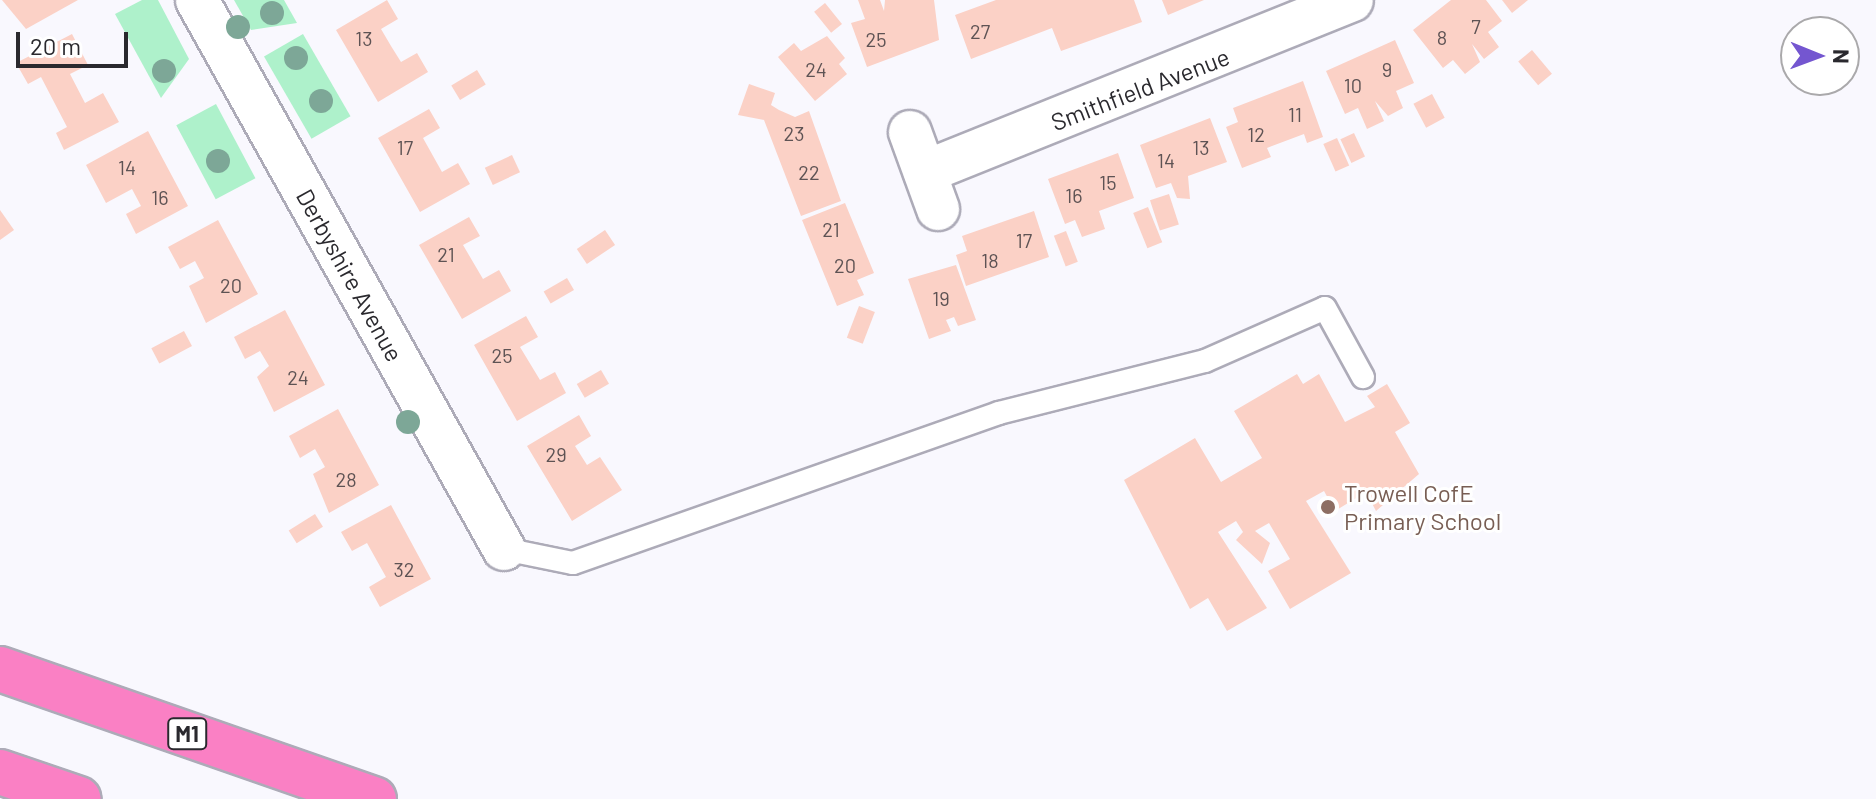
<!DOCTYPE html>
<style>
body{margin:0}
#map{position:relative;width:1876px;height:799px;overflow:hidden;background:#f9f8fe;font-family:Barlow,sans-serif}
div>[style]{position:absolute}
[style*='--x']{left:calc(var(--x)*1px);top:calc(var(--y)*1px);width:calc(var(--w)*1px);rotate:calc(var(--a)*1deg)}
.green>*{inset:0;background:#aef1cb;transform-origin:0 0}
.building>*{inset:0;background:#fbd1c6;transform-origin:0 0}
.roads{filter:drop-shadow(2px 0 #adabb8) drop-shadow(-2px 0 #adabb8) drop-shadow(0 2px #adabb8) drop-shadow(0 -2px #adabb8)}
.service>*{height:22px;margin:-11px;padding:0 11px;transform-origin:11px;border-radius:11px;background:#fff}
.minor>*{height:42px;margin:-21px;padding:0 21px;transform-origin:21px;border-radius:21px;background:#fff}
.motorway>*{height:44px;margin:-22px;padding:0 22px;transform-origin:22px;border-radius:22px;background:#fa80c4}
.trees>*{width:24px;height:24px;margin:-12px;border-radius:50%;background:#7da797}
.dots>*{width:22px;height:22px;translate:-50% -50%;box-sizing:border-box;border:4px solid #fff;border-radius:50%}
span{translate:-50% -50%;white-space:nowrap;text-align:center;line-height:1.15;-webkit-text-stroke:6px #fff;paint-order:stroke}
.number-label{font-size:20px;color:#5e5354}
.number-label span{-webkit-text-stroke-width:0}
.shield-label span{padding:2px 6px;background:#fff;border:2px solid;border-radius:6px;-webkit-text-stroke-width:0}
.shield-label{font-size:22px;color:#2a292e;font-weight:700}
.street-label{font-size:24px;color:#2a292e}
.education-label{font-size:24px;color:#785e54}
.left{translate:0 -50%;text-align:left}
.north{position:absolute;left:1780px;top:16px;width:80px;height:80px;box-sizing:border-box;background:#fff;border:2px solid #aaa9ab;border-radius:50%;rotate:91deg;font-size:22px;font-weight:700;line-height:32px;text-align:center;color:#2a292e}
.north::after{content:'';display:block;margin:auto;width:28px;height:36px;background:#7456d0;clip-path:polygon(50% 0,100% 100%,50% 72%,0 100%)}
.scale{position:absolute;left:16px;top:32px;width:112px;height:36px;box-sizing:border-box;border:4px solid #2a292e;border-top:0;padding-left:10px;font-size:24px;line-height:28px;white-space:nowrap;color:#2a292e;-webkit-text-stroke:6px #fff;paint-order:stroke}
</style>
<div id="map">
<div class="green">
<i style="clip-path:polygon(142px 0,158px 0,189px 59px,161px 98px,115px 14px)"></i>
<i style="clip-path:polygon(234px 0,284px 0,297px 23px,251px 30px)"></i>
<i style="left:303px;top:34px;width:95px;height:45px;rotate:60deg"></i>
<i style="left:216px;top:104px;width:84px;height:45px;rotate:62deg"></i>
</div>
<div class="building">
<i style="clip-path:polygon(2px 0,78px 0,26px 29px)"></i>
<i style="clip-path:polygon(387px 0,398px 19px,381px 29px,391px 46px,401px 62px,417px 53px,428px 72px,378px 102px,336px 30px)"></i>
<i style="clip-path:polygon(858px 0,880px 0,884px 11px,885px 0,934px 0,939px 40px,867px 67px,851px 23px,865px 19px)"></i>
<i style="clip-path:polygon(996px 0,1134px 0,1142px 22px,1061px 51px,1052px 28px,971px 59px,955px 15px)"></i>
<i style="clip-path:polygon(1162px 0,1204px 0,1168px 15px)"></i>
<i style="clip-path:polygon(1451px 0,1486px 0,1502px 21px,1488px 32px,1499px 47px,1484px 59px,1472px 44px,1480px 62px,1465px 74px,1453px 60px,1443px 68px,1413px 30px)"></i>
<i style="clip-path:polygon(1502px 0,1528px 0,1512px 13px)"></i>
<i style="left:825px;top:3px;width:27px;height:14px;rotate:51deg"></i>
<i style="clip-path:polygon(72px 34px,88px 65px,70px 74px,85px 103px,103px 93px,119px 122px,64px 150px,56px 133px,67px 127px,41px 77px,28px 84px,16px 63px)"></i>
<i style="clip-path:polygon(827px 36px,845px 58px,839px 64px,847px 74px,815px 101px,778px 57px,794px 43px,801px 51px)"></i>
<i style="clip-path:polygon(1395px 40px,1414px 83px,1396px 91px,1403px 108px,1388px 116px,1375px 101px,1384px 121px,1367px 129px,1358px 108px,1345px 114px,1326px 71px)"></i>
<i style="left:1532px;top:50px;width:31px;height:18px;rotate:50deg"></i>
<i style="left:477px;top:70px;width:17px;height:30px;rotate:59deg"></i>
<i style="clip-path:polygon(1303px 81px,1323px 137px,1307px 143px,1304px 134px,1267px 148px,1271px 157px,1242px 168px,1226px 127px,1238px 122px,1233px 108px)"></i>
<i style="clip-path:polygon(749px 84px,775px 93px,771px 105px,779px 110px,795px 117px,809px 111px,841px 201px,801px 216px,764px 120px,738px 115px)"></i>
<i style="left:1432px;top:94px;width:27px;height:21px;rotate:62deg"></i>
<i style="clip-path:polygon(429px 109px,440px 128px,423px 138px,442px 172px,458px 163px,470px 184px,420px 212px,378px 138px)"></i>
<i style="clip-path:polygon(1210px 118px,1227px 162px,1188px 176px,1190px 199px,1177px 198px,1171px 183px,1156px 188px,1140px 145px)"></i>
<i style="clip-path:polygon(148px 131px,188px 206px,136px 234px,126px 214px,141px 206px,132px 189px,106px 203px,86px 165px)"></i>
<i style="left:1354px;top:133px;width:26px;height:15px;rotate:65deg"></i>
<i style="left:1337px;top:138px;width:30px;height:15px;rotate:66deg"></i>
<i style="clip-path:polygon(1118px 153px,1134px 198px,1099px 211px,1105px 229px,1082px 237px,1075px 220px,1065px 224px,1048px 179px)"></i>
<i style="left:512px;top:155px;width:19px;height:30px;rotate:65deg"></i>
<i style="left:1169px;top:194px;width:32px;height:20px;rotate:72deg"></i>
<i style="clip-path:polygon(845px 203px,874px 273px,857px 280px,864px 295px,837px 306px,802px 220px)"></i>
<i style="left:1148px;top:207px;width:38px;height:16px;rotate:68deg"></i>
<i style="clip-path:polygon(0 210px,14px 230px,0 240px)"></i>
<i style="clip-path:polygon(1034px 211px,1049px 257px,966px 286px,956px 255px,967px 251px,962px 236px)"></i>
<i style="clip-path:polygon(469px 217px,480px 236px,463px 245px,483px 279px,499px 270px,511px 291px,462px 319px,419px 245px)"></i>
<i style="clip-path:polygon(218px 220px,258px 294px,206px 323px,189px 286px,204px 278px,195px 261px,180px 269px,168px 247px)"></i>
<i style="left:605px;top:230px;width:18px;height:34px;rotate:56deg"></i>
<i style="left:1066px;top:231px;width:33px;height:13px;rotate:69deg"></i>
<i style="clip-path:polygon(956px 265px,976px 320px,958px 326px,954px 317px,946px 320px,951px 331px,929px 339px,908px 279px)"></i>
<i style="left:567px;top:278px;width:14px;height:27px;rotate:60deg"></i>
<i style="left:859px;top:306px;width:17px;height:34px;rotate:21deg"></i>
<i style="clip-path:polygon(285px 310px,325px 385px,274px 412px,257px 377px,269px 366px,260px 351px,245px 359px,234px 337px)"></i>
<i style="clip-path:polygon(526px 316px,538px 337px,520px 347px,540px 380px,555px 372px,566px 393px,517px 421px,474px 345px)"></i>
<i style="left:184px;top:331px;width:17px;height:37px;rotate:62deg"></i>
<i style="left:601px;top:370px;width:16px;height:28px;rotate:60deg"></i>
<i style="clip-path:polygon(1297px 374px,1303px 384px,1319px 374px,1345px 422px,1375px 407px,1367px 396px,1387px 384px,1410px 423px,1395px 432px,1419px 474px,1376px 511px,1366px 492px,1335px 511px,1324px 491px,1306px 501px,1351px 573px,1290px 609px,1268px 571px,1290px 559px,1269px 523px,1255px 531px,1270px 543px,1262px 564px,1236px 540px,1243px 532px,1236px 521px,1218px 532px,1267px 608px,1227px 631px,1208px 598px,1190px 609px,1124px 480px,1195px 438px,1221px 482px,1262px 458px,1234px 411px)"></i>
<i style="clip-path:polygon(338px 409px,379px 485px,329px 513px,313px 474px,325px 467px,315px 449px,300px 458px,289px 436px)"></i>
<i style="clip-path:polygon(579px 415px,591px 436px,575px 446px,587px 465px,600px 457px,622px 490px,572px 521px,527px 446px)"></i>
<i style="clip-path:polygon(391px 505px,431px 579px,380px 607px,369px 587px,386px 577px,367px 543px,352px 551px,341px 532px)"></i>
<i style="left:315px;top:514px;width:15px;height:31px;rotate:58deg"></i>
</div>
<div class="roads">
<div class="service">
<i style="--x:504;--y:549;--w:70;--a:11.5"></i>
<i style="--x:573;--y:563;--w:452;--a:-19.4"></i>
<i style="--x:999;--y:413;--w:212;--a:-14.2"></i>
<i style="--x:1205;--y:361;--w:131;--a:-23.8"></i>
<i style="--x:1325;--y:308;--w:79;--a:61.2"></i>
</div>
<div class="minor">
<i style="--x:197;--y:0;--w:629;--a:60.79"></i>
<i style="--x:910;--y:132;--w:82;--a:70"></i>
<i style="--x:925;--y:172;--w:460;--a:-21.9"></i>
</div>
<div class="motorway">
<i style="--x:0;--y:669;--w:396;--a:19.2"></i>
<i style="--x:0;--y:772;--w:83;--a:18.9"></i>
</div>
</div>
<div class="trees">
<i style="left:272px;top:13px"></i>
<i style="left:238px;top:27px"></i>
<i style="left:296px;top:58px"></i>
<i style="left:164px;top:71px"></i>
<i style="left:321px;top:101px"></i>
<i style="left:218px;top:161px"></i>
<i style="left:408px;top:422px"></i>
</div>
<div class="dots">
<i style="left:1328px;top:507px;background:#8d6e63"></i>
</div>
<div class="number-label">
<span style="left:1476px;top:26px">7</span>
<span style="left:980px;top:31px">27</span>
<span style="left:1442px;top:37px">8</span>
<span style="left:364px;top:38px">13</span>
<span style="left:876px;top:39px">25</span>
<span style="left:816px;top:69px">24</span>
<span style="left:1387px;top:69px">9</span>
<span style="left:1353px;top:85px">10</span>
<span style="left:1295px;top:114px">11</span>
<span style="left:794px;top:133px">23</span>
<span style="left:1256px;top:134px">12</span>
<span style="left:405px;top:147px">17</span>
<span style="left:1201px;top:147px">13</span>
<span style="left:1166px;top:160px">14</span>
<span style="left:127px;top:167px">14</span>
<span style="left:809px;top:172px">22</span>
<span style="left:1108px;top:182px">15</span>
<span style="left:1074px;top:195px">16</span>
<span style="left:160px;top:197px">16</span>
<span style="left:831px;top:229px">21</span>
<span style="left:1024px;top:240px">17</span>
<span style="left:446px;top:254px">21</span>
<span style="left:990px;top:260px">18</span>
<span style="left:845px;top:265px">20</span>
<span style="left:231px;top:285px">20</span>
<span style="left:941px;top:298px">19</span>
<span style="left:502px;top:355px">25</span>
<span style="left:298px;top:377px">24</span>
<span style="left:556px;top:454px">29</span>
<span style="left:346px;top:479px">28</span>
<span style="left:404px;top:569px">32</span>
</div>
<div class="shield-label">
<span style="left:187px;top:734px">M1</span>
</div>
<div class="street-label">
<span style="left:1140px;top:89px;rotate:-21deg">Smithfield Avenue</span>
<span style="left:350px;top:275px;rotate:61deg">Derbyshire Avenue</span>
</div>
<div class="education-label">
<span class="left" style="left:1344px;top:507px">Trowell CofE<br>Primary School</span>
</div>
<div class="north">N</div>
<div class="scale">20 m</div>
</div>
